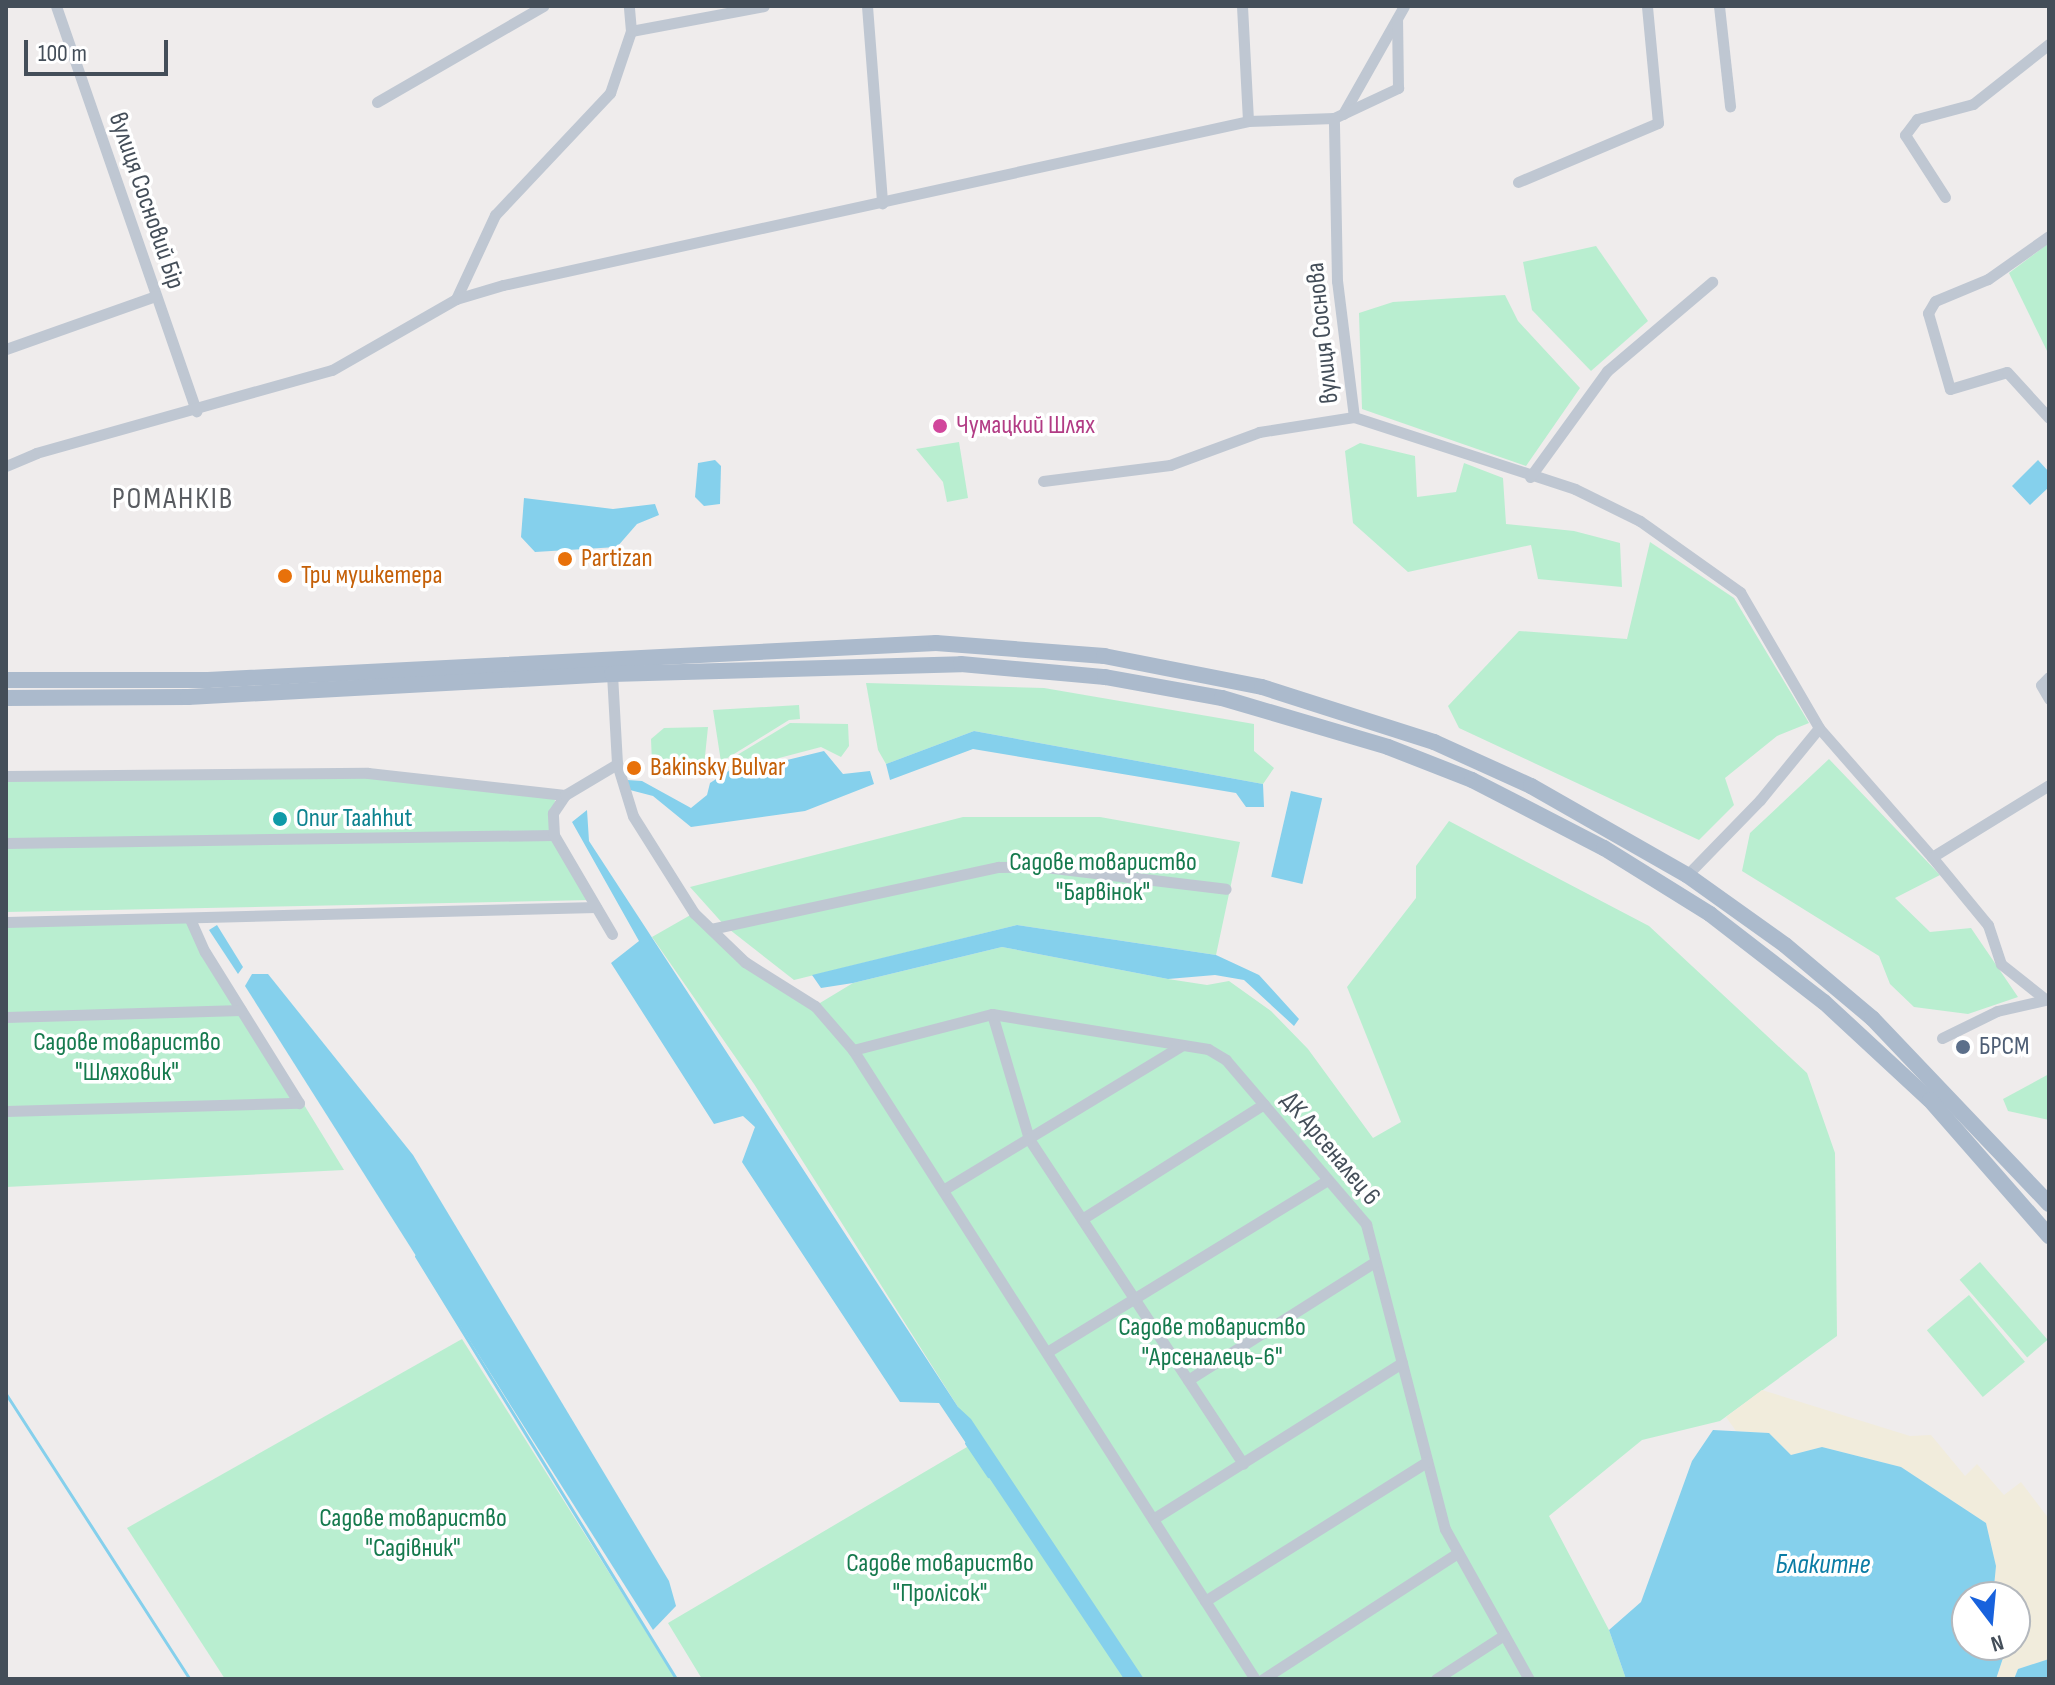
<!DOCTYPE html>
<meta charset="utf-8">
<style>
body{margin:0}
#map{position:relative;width:2055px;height:1685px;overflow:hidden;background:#efecec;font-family:"Sofia Sans Condensed",sans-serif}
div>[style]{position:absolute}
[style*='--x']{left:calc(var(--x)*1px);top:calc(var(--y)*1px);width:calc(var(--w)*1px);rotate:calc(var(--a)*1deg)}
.green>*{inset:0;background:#b9eed0;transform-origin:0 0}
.sand>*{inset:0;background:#f1ecdc}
.water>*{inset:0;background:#85d0ec;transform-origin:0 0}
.stream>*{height:3px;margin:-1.5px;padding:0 1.5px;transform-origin:1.5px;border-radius:1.5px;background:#85d0ec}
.minor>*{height:11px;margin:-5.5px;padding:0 5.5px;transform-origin:5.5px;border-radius:5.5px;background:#bfc7d2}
.primary>*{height:16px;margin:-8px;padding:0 8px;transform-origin:8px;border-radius:8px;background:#abbacc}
.dots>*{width:22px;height:22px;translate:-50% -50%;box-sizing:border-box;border:4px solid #fff;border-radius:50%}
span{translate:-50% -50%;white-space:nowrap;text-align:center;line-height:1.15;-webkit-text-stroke:7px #fff;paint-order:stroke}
.street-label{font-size:26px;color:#444e59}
.hotel-label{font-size:26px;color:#b23c85}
.left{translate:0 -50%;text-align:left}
.food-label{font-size:26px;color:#c56008}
.culture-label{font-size:26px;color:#0d838f}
.park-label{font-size:26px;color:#167a4e}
.service-label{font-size:26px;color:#4e5e75}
.water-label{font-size:28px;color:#0b7ca5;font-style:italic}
.quarter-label{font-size:30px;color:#595c61;letter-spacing:2px}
.frame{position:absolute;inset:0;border:8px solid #444e59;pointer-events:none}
.north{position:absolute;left:1951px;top:1581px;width:80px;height:80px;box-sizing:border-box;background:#fff;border:2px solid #b4b8bd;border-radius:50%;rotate:164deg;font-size:22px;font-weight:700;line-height:32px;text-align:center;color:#444e59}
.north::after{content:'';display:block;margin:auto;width:28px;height:36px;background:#1862dd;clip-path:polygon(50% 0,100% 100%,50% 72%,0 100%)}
.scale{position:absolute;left:24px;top:40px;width:144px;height:36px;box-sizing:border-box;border:4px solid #444e59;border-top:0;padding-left:10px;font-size:24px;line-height:28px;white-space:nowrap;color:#444e59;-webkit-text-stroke:6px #fff;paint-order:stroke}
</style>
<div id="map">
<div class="green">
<i style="clip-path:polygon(2049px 243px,2049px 355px,2009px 273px)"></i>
<i style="clip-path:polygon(1596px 246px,1648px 321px,1591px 371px,1532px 310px,1523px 262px)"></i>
<i style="clip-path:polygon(1505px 295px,1518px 321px,1580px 388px,1526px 466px,1362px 409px,1359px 313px,1393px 302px)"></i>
<i style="clip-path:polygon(959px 442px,968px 498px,947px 502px,943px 482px,916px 449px)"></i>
<i style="clip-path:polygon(1360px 443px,1415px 456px,1417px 497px,1456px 492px,1464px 463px,1503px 478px,1506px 524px,1574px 531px,1620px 543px,1622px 587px,1538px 579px,1531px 545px,1408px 572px,1353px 523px,1345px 451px)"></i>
<i style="clip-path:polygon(1650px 542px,1734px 598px,1809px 723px,1777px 736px,1725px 778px,1734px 805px,1699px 840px,1459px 728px,1448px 706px,1519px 631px,1627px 639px)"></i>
<i style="clip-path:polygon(866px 683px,1044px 688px,1254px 724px,1254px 751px,1274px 768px,1263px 784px,974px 731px,886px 764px,878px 750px)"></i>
<i style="clip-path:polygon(799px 705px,800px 719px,789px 720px,721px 762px,713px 710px)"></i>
<i style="clip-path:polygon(790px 723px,848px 724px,849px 746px,841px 757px,821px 747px,752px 765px,740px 763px,721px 771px,719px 766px)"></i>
<i style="clip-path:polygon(708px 727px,704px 766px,652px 763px,651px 739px,664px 728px)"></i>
<i style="clip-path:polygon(1829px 759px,1940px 875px,1895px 898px,1930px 932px,1971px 928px,2018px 997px,1968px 1014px,1914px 1007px,1890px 984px,1879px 956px,1742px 871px,1750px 833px)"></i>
<i style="clip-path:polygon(368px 773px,555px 795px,554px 835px,592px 900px,6px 912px,6px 776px)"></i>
<i style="clip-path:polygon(963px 817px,1100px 817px,1240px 842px,1216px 955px,1017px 925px,794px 980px,725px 926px,690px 887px)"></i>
<i style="clip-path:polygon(1449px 821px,1649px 926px,1807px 1073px,1835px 1153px,1837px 1336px,1720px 1421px,1642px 1440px,1549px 1516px,1609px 1630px,1626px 1679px,702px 1679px,668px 1623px,967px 1447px,958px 1407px,754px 1084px,652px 937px,694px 913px,745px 962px,815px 1006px,853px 983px,1002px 947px,1168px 979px,1207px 985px,1229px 981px,1271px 1011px,1308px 1049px,1373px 1138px,1401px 1122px,1347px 987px,1416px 898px,1416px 866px)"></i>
<i style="clip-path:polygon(190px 919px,344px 1170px,6px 1187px,6px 922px)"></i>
<i style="clip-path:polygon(2049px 1074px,2049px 1120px,2008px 1111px,2003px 1099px)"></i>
<i style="left:1980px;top:1262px;width:103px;height:27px;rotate:49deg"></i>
<i style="left:1969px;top:1295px;width:87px;height:55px;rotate:50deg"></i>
<i style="clip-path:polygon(462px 1339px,676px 1679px,225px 1679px,127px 1528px)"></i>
</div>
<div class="sand">
<i style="clip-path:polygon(1762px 1390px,1910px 1436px,1931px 1435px,1965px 1476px,1977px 1464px,2004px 1495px,2021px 1482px,2049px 1519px,2049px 1659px,2018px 1669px,2014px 1679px,1996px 1679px,2005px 1652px,1999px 1645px,2015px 1645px,2015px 1597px,1993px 1597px,1996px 1566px,1986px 1523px,1901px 1467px,1822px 1447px,1791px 1455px,1769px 1433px,1736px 1431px,1726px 1417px)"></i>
</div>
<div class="water">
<i style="clip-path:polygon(715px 460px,721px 466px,720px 504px,704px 506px,695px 497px,698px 463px)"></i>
<i style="clip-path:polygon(2038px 460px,2049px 472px,2049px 487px,2030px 505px,2012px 486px)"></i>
<i style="clip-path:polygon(524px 498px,613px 509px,655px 504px,659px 515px,637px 524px,617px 547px,535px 552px,521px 537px)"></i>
<i style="clip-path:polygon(974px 731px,1263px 784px,1264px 807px,1246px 807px,1236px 793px,973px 749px,890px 780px,886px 764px)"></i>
<i style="clip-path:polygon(824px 751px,843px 774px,870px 771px,874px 784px,805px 811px,691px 827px,653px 796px,630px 790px,627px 780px,642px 781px,691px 808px,707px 795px,710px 783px,733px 768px,746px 770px)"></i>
<i style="left:1291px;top:791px;width:32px;height:88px;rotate:13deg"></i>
<i style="clip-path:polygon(587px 810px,589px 841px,958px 1407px,971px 1419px,1144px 1679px,1124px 1679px,939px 1403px,900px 1402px,742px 1162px,755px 1127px,743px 1116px,714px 1124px,611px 963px,639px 941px,572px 822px)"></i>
<i style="clip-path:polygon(217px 925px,243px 967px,238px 974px,209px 930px)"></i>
<i style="clip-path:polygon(1017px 925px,1216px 955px,1259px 975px,1299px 1019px,1294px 1026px,1244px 980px,1215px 975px,1168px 979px,1002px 947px,853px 983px,821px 988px,812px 975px)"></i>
<i style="clip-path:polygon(252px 974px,268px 974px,413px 1155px,669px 1581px,676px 1606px,653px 1630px,245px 986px)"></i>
<i style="clip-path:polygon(1713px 1430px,1769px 1433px,1791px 1455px,1822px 1447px,1901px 1467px,1986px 1523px,1996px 1566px,1993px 1597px,1967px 1597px,1967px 1645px,1999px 1645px,2005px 1652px,1996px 1679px,1626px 1679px,1609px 1630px,1641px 1602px,1692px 1461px)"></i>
<i style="clip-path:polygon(2049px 1659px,2049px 1679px,2014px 1679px,2018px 1669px)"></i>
</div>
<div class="stream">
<i style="--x:416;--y:1256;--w:497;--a:58.4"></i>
<i style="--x:6;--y:1394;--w:339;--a:57.2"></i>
<i style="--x:966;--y:1443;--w:40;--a:56"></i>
</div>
<div class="minor">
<i style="--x:56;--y:6;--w:429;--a:70.9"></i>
<i style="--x:867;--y:6;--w:198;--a:85.6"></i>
<i style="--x:1242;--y:6;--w:115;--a:87"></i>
<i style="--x:1719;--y:6;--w:101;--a:83.7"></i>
<i style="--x:631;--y:31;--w:135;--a:-10.6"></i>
<i style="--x:377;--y:102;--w:192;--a:-30"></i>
<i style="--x:1343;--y:114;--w:124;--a:-60.5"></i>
<i style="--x:1518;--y:182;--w:152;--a:-22.9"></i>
<i style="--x:1658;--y:123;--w:118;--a:-95.4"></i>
<i style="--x:1945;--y:197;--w:74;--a:-122.8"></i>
<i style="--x:1905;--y:135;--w:20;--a:-53"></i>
<i style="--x:1917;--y:119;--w:58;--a:-15"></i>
<i style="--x:1973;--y:104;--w:97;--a:-38.3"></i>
<i style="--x:2049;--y:236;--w:75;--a:144.8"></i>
<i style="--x:1988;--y:279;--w:57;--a:157.5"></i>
<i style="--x:1935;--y:301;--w:14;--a:120"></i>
<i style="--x:1928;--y:313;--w:79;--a:73.9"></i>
<i style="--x:1950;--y:389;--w:59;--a:-16.6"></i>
<i style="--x:2007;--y:372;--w:62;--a:47.6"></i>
<i style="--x:456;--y:299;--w:93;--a:-65.1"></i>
<i style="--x:495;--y:215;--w:168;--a:-46.7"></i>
<i style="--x:610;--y:93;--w:65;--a:-71.3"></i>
<i style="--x:631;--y:31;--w:25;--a:-95"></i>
<i style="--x:6;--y:349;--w:159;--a:-19.5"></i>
<i style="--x:1354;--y:417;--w:232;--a:18"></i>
<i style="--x:1575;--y:489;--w:72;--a:26.2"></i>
<i style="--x:1640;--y:521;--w:123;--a:35.4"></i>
<i style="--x:1740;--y:592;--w:157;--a:59.8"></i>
<i style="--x:1819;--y:728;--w:171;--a:48.8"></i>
<i style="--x:1932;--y:857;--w:137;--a:-31.6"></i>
<i style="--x:6;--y:466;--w:33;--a:-23"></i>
<i style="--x:36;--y:453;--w:307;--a:-15.7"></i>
<i style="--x:332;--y:370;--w:143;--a:-29.8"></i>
<i style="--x:456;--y:299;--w:49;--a:-16.6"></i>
<i style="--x:503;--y:285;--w:763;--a:-12.41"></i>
<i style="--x:1248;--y:121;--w:86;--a:-2"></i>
<i style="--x:1334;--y:118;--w:71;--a:-25.1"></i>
<i style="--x:1398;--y:88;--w:69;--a:-90.8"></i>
<i style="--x:1530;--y:477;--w:131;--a:-54"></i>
<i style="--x:1607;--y:371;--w:138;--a:-40.3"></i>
<i style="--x:1043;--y:481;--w:128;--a:-7.2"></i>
<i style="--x:1170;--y:465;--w:95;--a:-20.3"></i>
<i style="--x:1259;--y:432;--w:96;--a:-9"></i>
<i style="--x:1354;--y:417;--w:137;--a:-97.1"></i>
<i style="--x:1337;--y:281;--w:163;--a:-91.1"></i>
<i style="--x:612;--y:674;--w:90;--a:86.8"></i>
<i style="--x:617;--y:764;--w:54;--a:72.9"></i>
<i style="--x:633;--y:816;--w:115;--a:57.8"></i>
<i style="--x:694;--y:913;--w:71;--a:43.9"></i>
<i style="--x:745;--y:962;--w:83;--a:32.2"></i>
<i style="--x:815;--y:1006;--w:58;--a:49.2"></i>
<i style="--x:853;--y:1050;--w:746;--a:57.42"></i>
<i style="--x:2049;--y:677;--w:11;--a:135"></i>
<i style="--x:2041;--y:685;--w:16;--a:60"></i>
<i style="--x:6;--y:776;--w:362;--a:-0.5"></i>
<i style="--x:368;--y:773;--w:198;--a:6.4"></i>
<i style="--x:6;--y:843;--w:548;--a:-0.84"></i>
<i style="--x:1932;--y:857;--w:88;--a:50.5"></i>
<i style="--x:1988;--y:925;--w:41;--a:71.6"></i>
<i style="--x:2001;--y:964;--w:56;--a:38.5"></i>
<i style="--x:1687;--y:875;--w:105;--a:-45.8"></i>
<i style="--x:1760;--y:800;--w:93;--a:-50.7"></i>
<i style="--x:190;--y:919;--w:36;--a:66"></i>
<i style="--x:205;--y:952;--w:178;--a:58.1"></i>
<i style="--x:6;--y:922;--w:590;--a:-1.46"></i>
<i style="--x:711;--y:929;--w:294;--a:-12.2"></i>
<i style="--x:998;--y:867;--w:39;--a:-1"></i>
<i style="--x:1037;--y:866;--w:190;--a:6.9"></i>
<i style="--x:612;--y:934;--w:115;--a:-120.4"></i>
<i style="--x:554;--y:835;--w:22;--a:-93"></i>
<i style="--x:553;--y:813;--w:22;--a:-56"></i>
<i style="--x:565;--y:795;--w:61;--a:-30.8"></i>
<i style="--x:992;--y:1014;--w:130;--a:73.5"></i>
<i style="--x:1029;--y:1139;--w:389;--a:56.6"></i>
<i style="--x:6;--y:1017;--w:235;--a:-1.7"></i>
<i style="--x:1942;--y:1038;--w:61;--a:-26.1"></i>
<i style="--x:1997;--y:1011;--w:53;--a:-13"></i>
<i style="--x:853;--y:1050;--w:144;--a:-14.5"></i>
<i style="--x:992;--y:1014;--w:219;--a:9.2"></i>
<i style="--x:1208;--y:1049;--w:21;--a:31"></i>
<i style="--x:1226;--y:1060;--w:216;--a:49.5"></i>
<i style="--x:1366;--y:1224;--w:315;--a:75.5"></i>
<i style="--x:1445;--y:1529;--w:172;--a:60.8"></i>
<i style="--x:6;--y:1111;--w:293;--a:-1.6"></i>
<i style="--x:943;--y:1190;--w:280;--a:-31.2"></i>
<i style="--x:1082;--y:1219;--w:215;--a:-32.3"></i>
<i style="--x:1047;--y:1352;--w:329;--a:-31.5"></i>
<i style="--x:1188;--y:1380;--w:221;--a:-32.3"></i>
<i style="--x:1153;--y:1519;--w:294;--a:-32.1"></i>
<i style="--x:1205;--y:1601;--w:262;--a:-32.1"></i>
<i style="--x:1263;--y:1679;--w:232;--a:-32.9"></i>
<i style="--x:1436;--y:1679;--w:81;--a:-32.9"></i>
</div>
<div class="primary">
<i style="--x:6;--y:680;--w:202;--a:0"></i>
<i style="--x:208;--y:680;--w:729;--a:-2.91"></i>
<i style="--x:936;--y:643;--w:169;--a:4.4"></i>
<i style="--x:1104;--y:656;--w:161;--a:11.1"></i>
<i style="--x:1262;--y:687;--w:181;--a:17.7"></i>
<i style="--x:1434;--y:742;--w:107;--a:24.4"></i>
<i style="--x:1531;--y:786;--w:180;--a:29.7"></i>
<i style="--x:1687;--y:875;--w:120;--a:35.5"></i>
<i style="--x:1785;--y:945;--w:114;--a:40"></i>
<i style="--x:1872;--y:1018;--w:257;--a:46.4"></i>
<i style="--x:6;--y:698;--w:182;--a:-0.3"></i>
<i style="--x:188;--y:697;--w:425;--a:-3.1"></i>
<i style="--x:612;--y:674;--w:349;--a:-1.6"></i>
<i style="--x:961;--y:664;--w:145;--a:5.2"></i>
<i style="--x:1105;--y:677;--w:119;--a:10.2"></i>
<i style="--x:1222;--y:698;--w:173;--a:16.4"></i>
<i style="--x:1388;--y:747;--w:90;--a:21.4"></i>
<i style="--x:1472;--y:780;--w:148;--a:27.3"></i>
<i style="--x:1604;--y:848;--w:125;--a:31.9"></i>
<i style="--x:1710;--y:914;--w:144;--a:37.7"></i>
<i style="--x:1824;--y:1002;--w:144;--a:42.8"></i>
<i style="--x:1930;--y:1100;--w:181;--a:48.8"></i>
</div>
<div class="dots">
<i style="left:940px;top:426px;background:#d1479c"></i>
<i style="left:565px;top:559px;background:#e8710a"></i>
<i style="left:285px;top:576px;background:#e8710a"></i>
<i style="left:634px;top:768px;background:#e8710a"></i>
<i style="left:280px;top:819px;background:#0f9aa8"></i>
<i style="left:1963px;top:1047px;background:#5c6f8a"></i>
</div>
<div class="street-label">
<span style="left:146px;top:201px;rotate:71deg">вулиця Сосновий Бір</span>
<span style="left:1323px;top:333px;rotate:-96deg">вулиця Соснова</span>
<span style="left:1330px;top:1149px;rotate:50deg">ДК Арсеналец 6</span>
</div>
<div class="hotel-label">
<span class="left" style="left:956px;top:426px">Чумацкий Шлях</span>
</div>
<div class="food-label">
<span class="left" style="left:581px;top:559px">Partizan</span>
<span class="left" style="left:301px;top:576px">Три мушкетера</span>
<span class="left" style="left:650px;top:768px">Bakinsky Bulvar</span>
</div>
<div class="culture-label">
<span class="left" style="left:296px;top:819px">Onur Taahhut</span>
</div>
<div class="park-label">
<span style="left:1103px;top:878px">Садове товариство<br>"Барвінок"</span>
<span style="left:127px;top:1058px">Садове товариство<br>"Шляховик"</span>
<span style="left:1212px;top:1343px">Садове товариство<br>"Арсеналець-6"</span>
<span style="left:413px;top:1534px">Садове товариство<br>"Садівник"</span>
<span style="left:940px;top:1579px">Садове товариство<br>"Пролісок"</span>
</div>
<div class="service-label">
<span class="left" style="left:1979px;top:1047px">БРСМ</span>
</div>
<div class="water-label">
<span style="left:1823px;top:1565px">Блакитне</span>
</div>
<div class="quarter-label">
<span style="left:173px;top:499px">РОМАНКІВ</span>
</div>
<div class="frame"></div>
<div class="north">N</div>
<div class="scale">100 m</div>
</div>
